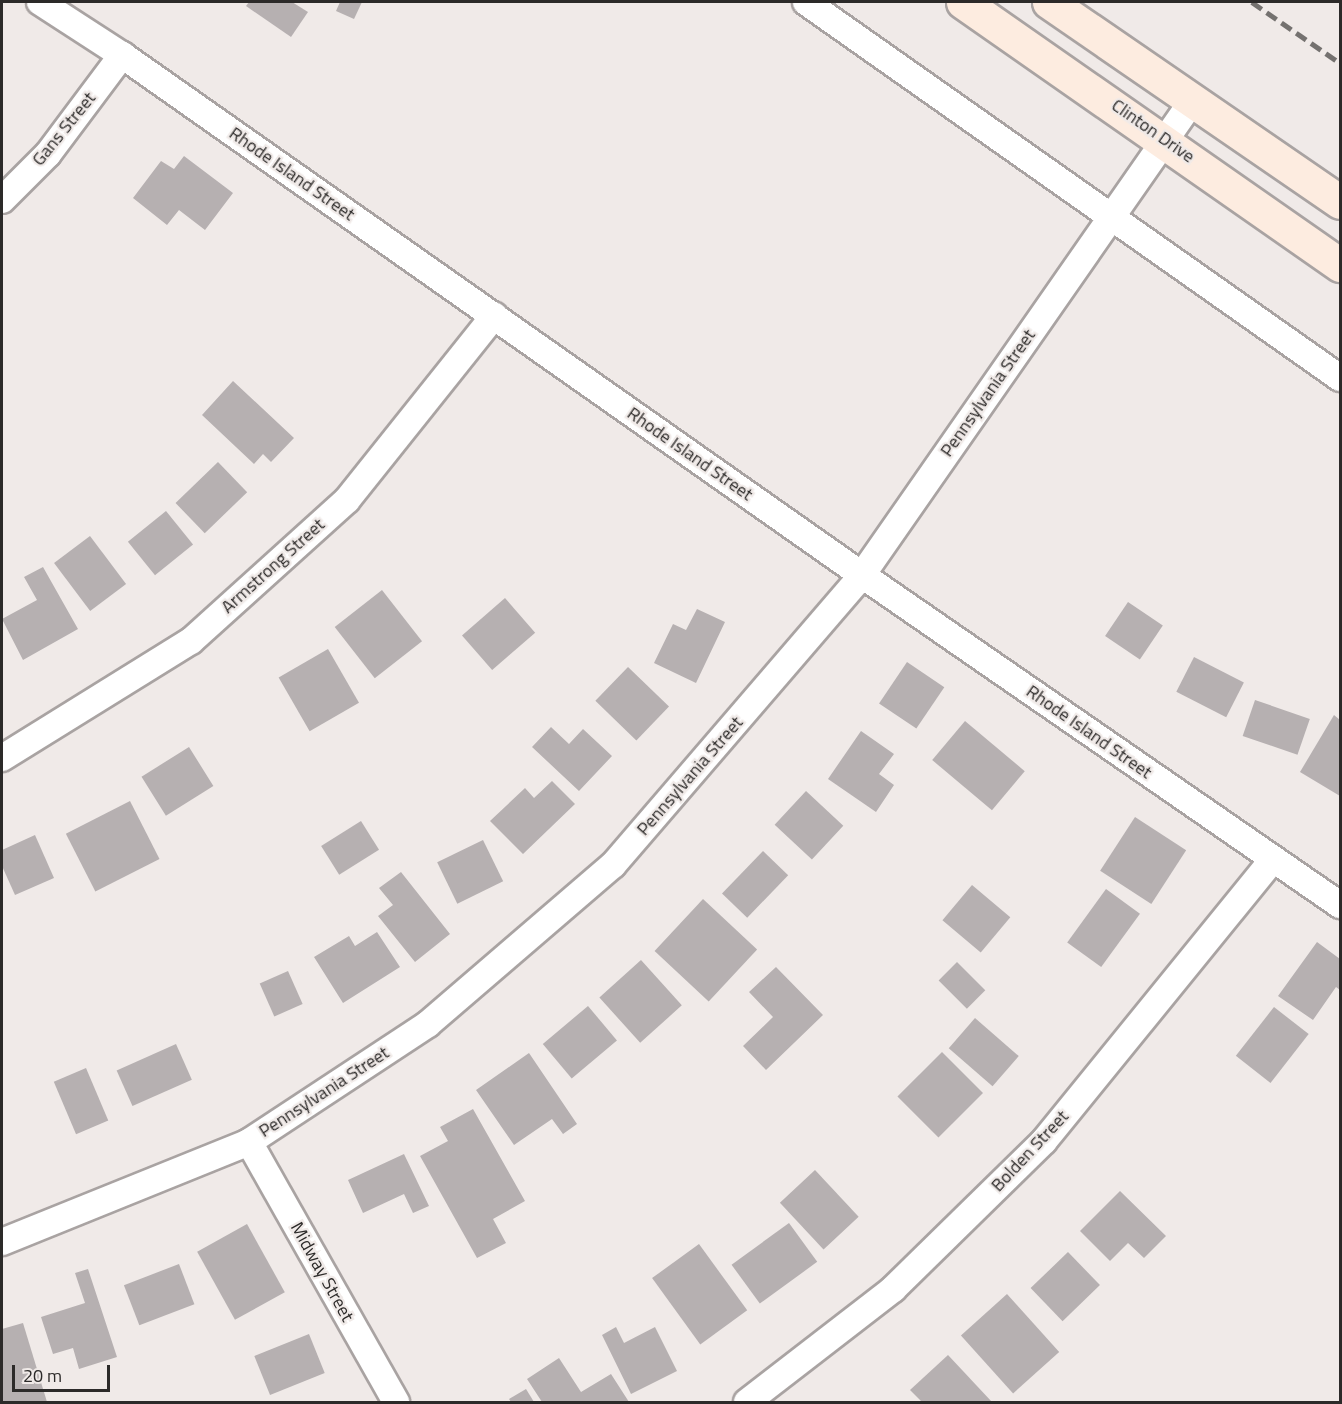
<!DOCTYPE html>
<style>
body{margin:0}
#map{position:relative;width:1342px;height:1404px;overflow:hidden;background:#f0eae8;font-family:"Titillium Web",sans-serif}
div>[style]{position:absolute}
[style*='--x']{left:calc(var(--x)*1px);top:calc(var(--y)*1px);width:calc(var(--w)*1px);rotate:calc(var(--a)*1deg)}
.building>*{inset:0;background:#b6b0b1;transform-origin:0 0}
.roads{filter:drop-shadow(2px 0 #a9a3a2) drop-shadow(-2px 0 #a9a3a2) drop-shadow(0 2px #a9a3a2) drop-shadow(0 -2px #a9a3a2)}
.minor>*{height:26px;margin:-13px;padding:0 13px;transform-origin:13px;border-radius:13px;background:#fff}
.secondary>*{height:33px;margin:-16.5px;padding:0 16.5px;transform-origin:16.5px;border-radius:16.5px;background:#fdece0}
.rail>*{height:4.5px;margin-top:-2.25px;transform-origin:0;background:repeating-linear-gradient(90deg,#74716f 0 12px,transparent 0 18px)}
span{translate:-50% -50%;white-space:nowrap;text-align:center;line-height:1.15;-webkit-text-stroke:4.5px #f0eae8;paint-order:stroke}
.street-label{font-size:18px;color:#2c2a29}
.frame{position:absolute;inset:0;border:3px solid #2c2a29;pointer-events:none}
.scale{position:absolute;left:12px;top:1365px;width:98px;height:27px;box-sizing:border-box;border:3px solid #2c2a29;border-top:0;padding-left:8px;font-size:18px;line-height:21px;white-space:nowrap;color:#2c2a29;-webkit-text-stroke:4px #f0eae8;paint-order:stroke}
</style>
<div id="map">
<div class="building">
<i style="clip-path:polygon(249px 2px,292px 2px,308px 12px,291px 37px,246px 6px)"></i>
<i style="clip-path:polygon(340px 2px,362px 2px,354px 19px,336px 11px)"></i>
<i style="clip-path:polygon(184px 156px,233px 193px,205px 230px,179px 210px,167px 225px,133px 198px,161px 161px,174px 169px)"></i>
<i style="clip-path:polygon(233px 381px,294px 438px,271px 462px,263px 454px,254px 464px,202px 415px)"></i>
<i style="left:218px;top:462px;width:42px;height:59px;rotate:46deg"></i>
<i style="left:166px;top:511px;width:43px;height:49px;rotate:51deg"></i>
<i style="left:90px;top:536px;width:60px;height:45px;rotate:53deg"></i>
<i style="clip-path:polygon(43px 567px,78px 629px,23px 660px,2px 619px,37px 600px,24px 577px)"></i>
<i style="left:382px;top:590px;width:65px;height:60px;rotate:52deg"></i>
<i style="left:505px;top:598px;width:46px;height:57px;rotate:49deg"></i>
<i style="left:1128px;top:602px;width:42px;height:41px;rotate:34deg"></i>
<i style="clip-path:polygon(697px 609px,725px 622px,696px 683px,654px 663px,673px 624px,686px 630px)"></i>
<i style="left:328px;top:649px;width:62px;height:57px;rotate:60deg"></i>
<i style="left:1194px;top:657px;width:56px;height:39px;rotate:27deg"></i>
<i style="left:907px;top:662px;width:45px;height:50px;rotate:34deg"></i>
<i style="left:628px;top:667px;width:57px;height:47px;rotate:44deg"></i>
<i style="left:1255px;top:700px;width:58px;height:38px;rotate:19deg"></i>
<i style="clip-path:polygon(1334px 715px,1340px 720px,1340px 796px,1300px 772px)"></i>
<i style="left:965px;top:721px;width:78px;height:51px;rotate:40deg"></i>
<i style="clip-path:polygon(551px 727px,569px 744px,583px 729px,612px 756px,579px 791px,532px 747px)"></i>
<i style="clip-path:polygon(861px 731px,894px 754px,879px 774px,894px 785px,876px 812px,828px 779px)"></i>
<i style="left:189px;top:747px;width:46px;height:56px;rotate:58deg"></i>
<i style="clip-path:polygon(552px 781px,575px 804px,523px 854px,490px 821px,525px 788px,534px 798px)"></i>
<i style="left:806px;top:791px;width:51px;height:46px;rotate:43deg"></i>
<i style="left:130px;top:801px;width:65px;height:72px;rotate:63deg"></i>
<i style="left:1135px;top:817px;width:61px;height:64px;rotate:33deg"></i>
<i style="left:361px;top:821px;width:34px;height:47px;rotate:58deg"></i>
<i style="clip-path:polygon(35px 835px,54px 878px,15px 895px,2px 866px,2px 850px)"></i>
<i style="left:483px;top:840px;width:46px;height:51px;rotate:64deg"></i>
<i style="left:763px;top:851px;width:35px;height:59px;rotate:44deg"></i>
<i style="clip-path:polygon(401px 872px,450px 934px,415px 962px,378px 916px,393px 905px,379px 888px)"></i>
<i style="left:972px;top:885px;width:50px;height:46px;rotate:40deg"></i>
<i style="left:1106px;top:889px;width:42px;height:66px;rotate:36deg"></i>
<i style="left:703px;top:899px;width:74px;height:71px;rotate:43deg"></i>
<i style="clip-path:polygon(377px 932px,400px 967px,343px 1003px,314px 957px,349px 936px,355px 946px)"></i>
<i style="clip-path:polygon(1317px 942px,1340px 959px,1340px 990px,1336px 987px,1313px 1020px,1278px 996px)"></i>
<i style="left:641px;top:960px;width:61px;height:56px;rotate:48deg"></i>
<i style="left:957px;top:962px;width:40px;height:26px;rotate:45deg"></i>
<i style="clip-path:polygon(776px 967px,823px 1015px,766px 1070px,743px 1046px,773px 1017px,749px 992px)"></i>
<i style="left:288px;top:971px;width:36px;height:31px;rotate:66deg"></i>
<i style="left:588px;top:1006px;width:45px;height:59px;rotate:50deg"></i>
<i style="left:1274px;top:1007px;width:44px;height:62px;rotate:38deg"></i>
<i style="left:975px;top:1018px;width:58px;height:40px;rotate:41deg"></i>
<i style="left:176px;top:1044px;width:39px;height:65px;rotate:66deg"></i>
<i style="left:942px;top:1052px;width:58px;height:63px;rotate:45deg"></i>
<i style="clip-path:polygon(529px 1053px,577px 1124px,563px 1134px,552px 1119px,514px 1145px,476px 1090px)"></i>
<i style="left:86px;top:1068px;width:57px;height:35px;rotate:67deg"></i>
<i style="clip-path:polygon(473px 1109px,525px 1201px,493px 1219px,506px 1243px,477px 1258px,420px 1156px,448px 1141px,440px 1127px)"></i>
<i style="clip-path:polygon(404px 1154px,429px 1206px,413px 1213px,404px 1194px,363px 1213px,348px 1180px)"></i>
<i style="left:815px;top:1170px;width:64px;height:48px;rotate:47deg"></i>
<i style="clip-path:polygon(1120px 1191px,1166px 1236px,1144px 1258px,1128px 1243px,1110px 1261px,1080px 1231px)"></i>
<i style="left:789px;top:1223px;width:48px;height:71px;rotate:54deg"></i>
<i style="left:247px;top:1224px;width:78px;height:57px;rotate:61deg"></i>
<i style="left:699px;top:1244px;width:82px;height:58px;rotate:54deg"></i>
<i style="left:1068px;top:1252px;width:46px;height:52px;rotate:46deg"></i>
<i style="left:179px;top:1264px;width:43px;height:59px;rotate:69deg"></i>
<i style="clip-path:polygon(88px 1269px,117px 1357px,79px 1369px,73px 1348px,53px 1354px,41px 1317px,85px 1303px,75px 1273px)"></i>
<i style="left:1007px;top:1294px;width:78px;height:62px;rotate:48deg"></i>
<i style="clip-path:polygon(23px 1323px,47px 1402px,2px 1402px,2px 1329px)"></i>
<i style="clip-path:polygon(616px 1327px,624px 1343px,655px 1327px,677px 1371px,631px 1394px,602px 1335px)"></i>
<i style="left:309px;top:1334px;width:42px;height:59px;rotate:68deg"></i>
<i style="clip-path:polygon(948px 1355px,992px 1402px,922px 1402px,910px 1390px)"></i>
<i style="clip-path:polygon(559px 1358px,581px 1392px,611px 1374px,629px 1402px,542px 1402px,527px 1379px)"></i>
<i style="clip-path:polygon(526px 1389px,534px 1402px,511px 1402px,509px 1399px)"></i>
</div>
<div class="roads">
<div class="minor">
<i style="--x:40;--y:2;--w:98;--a:32.9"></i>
<i style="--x:122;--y:55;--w:904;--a:35.1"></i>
<i style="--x:862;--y:575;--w:581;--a:34.62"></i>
<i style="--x:806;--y:2;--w:653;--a:35.15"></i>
<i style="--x:2;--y:200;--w:65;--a:-45"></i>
<i style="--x:48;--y:154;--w:124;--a:-53.2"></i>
<i style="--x:2;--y:758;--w:222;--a:-31.8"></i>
<i style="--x:191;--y:641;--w:210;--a:-42.1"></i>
<i style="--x:347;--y:500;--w:236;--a:-51.4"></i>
<i style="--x:249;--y:1142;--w:299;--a:60.5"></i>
<i style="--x:2;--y:1242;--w:266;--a:-22"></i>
<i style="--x:249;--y:1142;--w:214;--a:-33.4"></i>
<i style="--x:428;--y:1024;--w:244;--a:-40.7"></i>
<i style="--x:613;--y:865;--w:382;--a:-49.3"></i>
<i style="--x:862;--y:575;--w:579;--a:-55.13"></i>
<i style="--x:747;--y:1402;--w:185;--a:-37.7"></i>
<i style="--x:893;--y:1289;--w:211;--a:-44.4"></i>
<i style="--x:1044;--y:1141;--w:363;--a:-50.9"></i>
</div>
<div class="secondary">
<i style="--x:963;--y:2;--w:460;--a:34.9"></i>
<i style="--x:1049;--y:2;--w:353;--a:34.5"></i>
</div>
</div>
<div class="rail">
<i style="--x:1252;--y:2;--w:107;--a:34.7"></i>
</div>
<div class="street-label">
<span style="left:64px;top:129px;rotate:-51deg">Gans Street</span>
<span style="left:1153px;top:131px;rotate:35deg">Clinton Drive</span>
<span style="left:292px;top:174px;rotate:35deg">Rhode Island Street</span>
<span style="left:988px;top:393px;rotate:-55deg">Pennsylvania Street</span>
<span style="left:690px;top:454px;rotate:35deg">Rhode Island Street</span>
<span style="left:273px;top:566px;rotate:-42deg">Armstrong Street</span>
<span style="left:1089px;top:732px;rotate:35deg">Rhode Island Street</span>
<span style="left:690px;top:776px;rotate:-49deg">Pennsylvania Street</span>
<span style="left:324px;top:1092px;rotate:-33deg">Pennsylvania Street</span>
<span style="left:1030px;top:1151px;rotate:-47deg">Bolden Street</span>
<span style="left:322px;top:1272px;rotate:61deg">Midway Street</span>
</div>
<div class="frame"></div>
<div class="scale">20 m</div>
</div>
